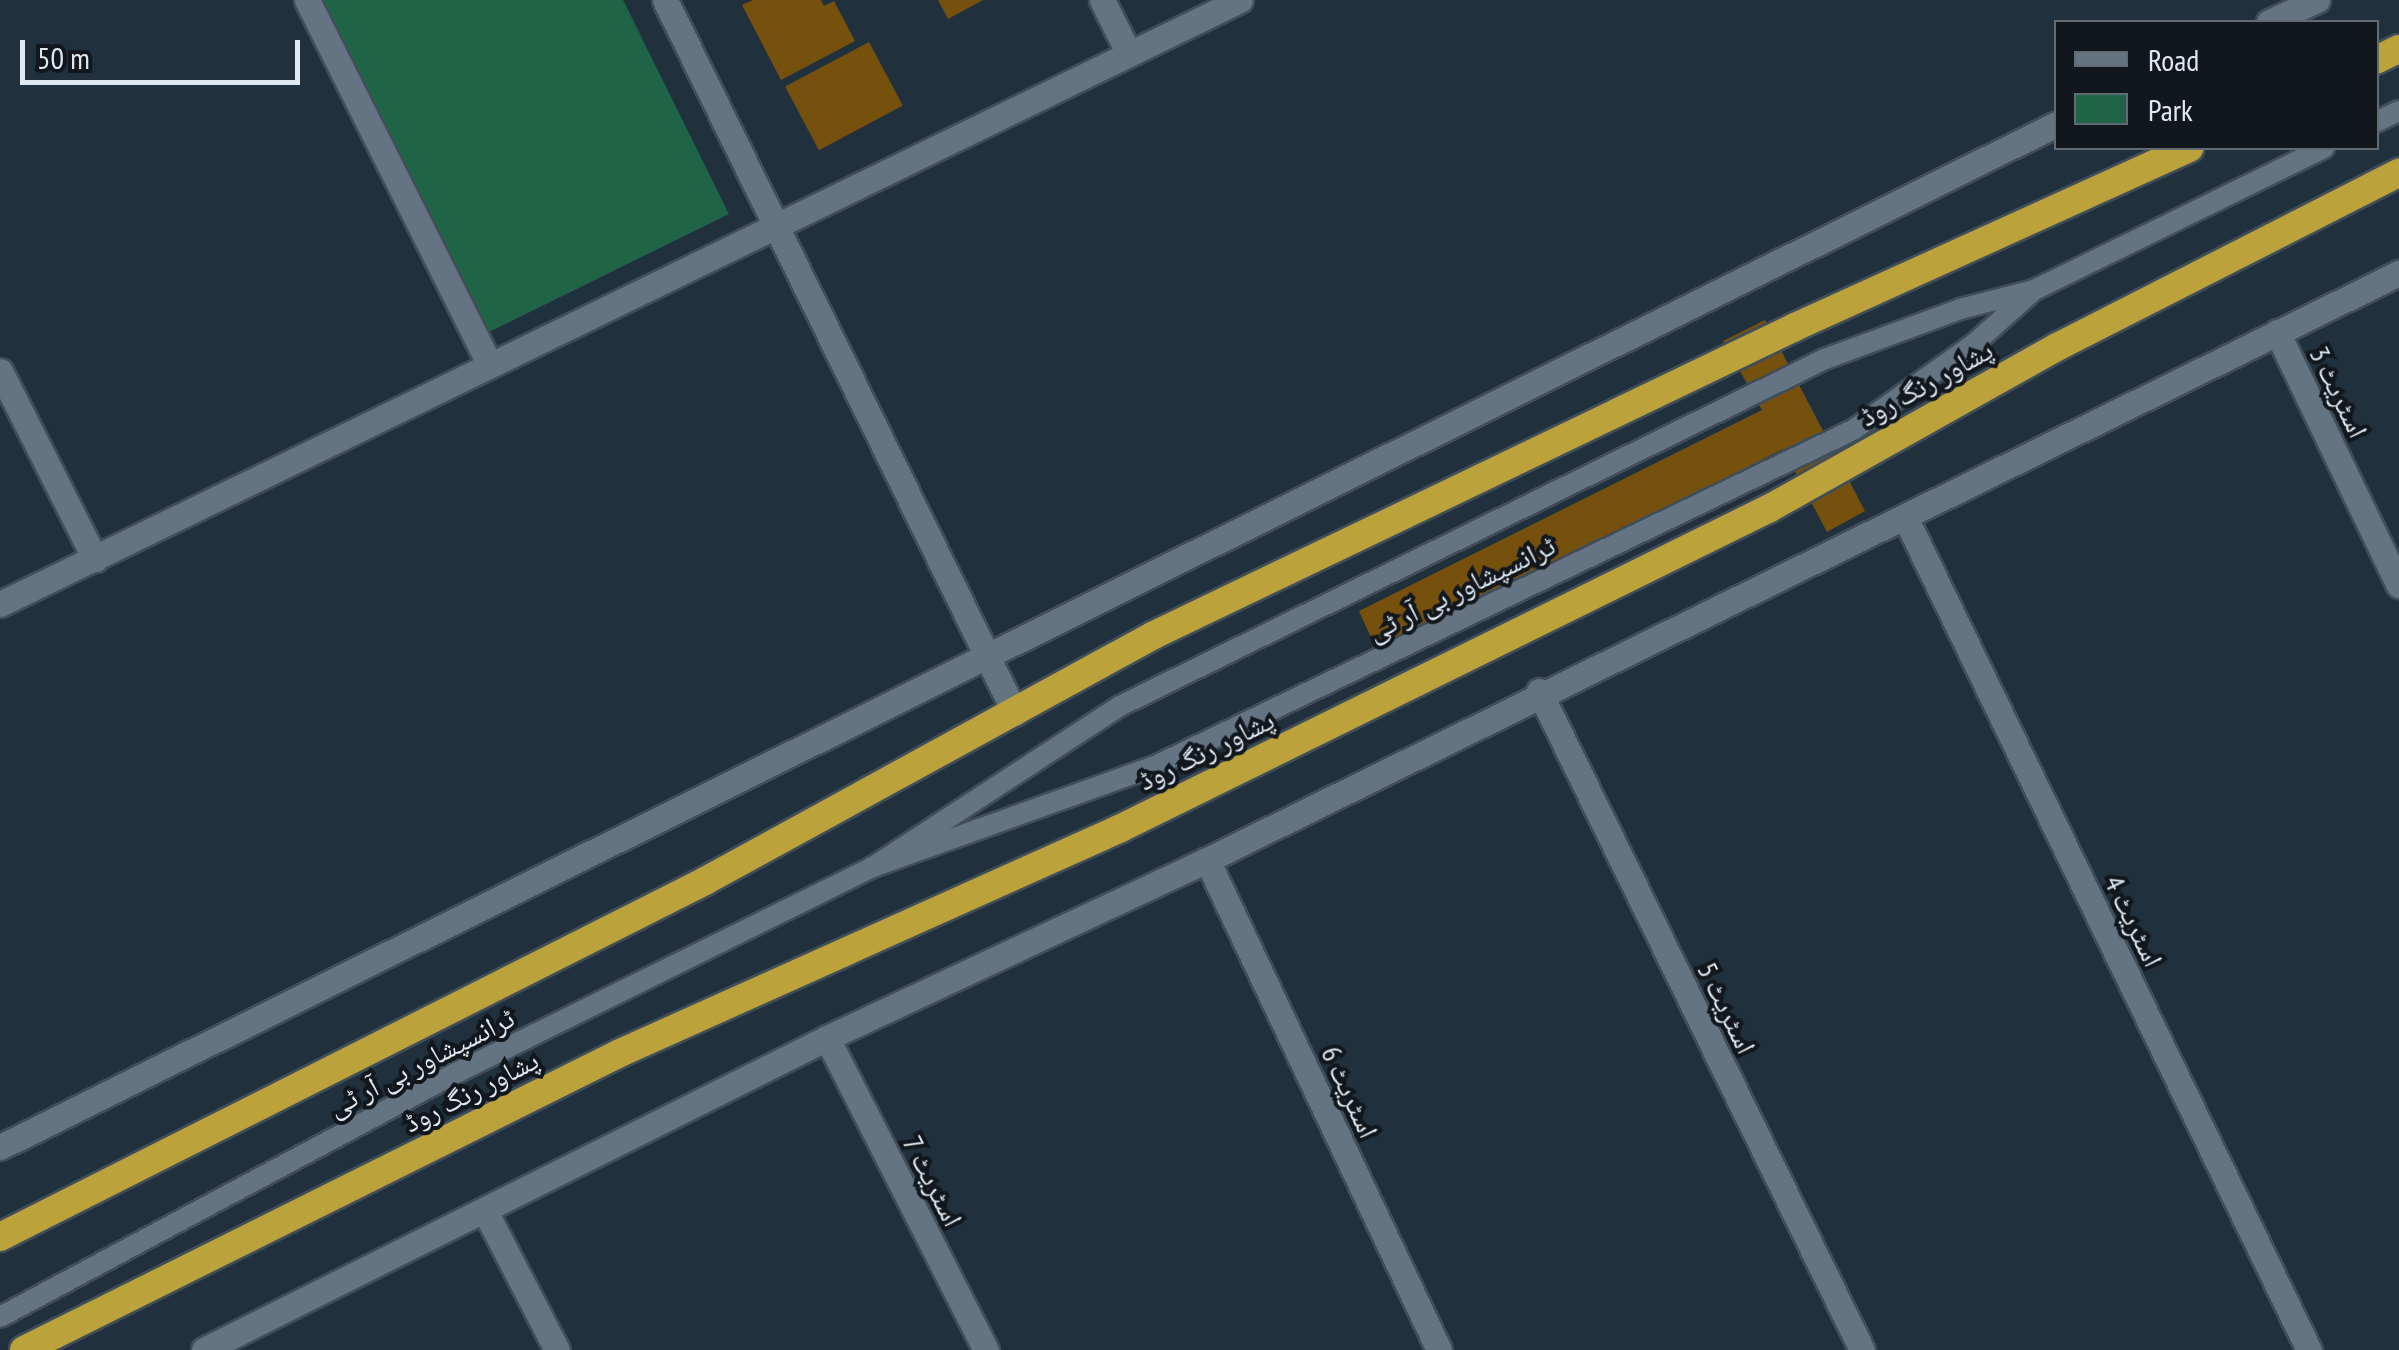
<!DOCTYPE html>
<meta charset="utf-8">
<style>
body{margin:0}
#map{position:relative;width:2399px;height:1350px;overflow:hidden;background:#21303d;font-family:"PT Sans Narrow","Noto Naskh Arabic",sans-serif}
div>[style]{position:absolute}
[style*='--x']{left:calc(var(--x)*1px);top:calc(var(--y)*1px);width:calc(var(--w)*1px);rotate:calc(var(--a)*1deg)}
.green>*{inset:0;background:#206447}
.building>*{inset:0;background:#76510e;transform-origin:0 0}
.roads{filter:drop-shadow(2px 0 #414e59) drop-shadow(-2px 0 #414e59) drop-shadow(0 2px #414e59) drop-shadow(0 -2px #414e59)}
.service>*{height:20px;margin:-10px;padding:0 10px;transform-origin:10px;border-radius:10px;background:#647483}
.minor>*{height:25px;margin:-12.5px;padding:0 12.5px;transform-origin:12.5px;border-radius:12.5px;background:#647483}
.trunk>*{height:28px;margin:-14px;padding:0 14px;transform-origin:14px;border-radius:14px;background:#bca23b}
span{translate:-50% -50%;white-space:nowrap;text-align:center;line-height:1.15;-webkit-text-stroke:8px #11171d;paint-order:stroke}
.street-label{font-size:28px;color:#dfe9f1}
.legend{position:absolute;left:2054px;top:20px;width:325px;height:130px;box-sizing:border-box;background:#11171d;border:2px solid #636b72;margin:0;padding:12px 18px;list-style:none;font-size:30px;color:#dfe9f1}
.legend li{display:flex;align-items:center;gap:20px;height:50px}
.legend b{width:50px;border:2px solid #636b72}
.scale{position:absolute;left:20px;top:40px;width:280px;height:45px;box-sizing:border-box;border:5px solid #dfe9f1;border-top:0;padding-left:12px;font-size:30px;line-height:35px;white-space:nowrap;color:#dfe9f1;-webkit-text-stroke:8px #11171d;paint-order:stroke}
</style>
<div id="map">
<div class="green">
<i style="clip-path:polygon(322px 0,623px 0,729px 214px,487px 333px)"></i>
</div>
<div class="building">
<i style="clip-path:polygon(753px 0,821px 0,824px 6px,834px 1px,855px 41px,781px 80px,742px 5px)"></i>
<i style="clip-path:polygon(938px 0,983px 0,948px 19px)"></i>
<i style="left:869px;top:42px;width:72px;height:95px;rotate:62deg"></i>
<i style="clip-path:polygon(1765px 320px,1865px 511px,1827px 532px,1783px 449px,1378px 653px,1359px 611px,1762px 410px,1723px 341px)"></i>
</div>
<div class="roads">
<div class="service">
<i style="--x:2376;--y:122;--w:25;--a:-26"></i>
<i style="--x:2034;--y:290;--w:81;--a:138"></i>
<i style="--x:1974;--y:344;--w:148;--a:144.6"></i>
<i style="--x:1853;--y:430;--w:775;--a:154.29"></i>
<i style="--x:1155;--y:766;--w:300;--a:160.3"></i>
<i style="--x:873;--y:867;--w:295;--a:-33.1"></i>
<i style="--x:1120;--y:706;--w:786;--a:-26.21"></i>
<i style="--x:1825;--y:359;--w:144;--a:-20.3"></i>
<i style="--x:1960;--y:309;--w:76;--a:-14.4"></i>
<i style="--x:2034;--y:290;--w:323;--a:-26.1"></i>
<i style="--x:0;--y:1317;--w:515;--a:-28.16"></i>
<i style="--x:454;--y:1074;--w:467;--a:-26.3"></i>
</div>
<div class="minor">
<i style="--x:307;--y:0;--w:406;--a:63.4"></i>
<i style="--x:665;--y:0;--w:794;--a:63.85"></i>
<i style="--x:1102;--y:0;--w:60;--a:63.4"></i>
<i style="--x:2269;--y:22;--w:53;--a:-24.6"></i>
<i style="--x:2277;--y:332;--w:281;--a:64.3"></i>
<i style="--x:0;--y:371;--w:211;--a:63.2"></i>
<i style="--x:1905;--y:517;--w:926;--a:64.13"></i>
<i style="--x:0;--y:604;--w:1379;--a:-25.97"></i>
<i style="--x:1539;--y:691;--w:734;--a:63.89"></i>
<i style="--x:1207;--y:860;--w:542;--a:64.66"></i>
<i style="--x:827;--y:1038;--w:350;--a:63"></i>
<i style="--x:0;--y:1147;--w:2296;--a:-26.45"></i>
<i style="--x:486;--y:1213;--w:154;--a:62.6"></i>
<i style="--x:204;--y:1350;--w:697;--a:-26.6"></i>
<i style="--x:827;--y:1038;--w:420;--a:-25.1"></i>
<i style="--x:1207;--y:860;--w:1329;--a:-26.22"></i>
</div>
<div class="trunk">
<i style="--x:2376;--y:60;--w:25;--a:-26"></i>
<i style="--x:0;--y:1237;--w:790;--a:-26.79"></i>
<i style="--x:705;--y:881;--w:512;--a:-28.72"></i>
<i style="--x:1154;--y:635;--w:711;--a:-25.66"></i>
<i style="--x:1795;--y:327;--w:433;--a:-24.4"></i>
<i style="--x:24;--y:1350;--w:666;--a:-26.49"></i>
<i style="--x:620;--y:1053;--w:547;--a:-24.18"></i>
<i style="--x:1119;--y:829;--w:726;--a:-26.25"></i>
<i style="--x:1770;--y:508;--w:329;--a:-29.3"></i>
<i style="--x:2057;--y:347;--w:384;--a:-27"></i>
</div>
</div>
<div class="street-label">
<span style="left:1926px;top:383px;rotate:-29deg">پشاور رنگ روڈ</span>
<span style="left:2339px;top:392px;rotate:64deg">اسٹریٹ 3</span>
<span style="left:1461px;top:588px;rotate:-26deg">ٹرانسپشاور بی آر ٹی</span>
<span style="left:1206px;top:750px;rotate:-26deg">پشاور رنگ روڈ</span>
<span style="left:2134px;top:921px;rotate:64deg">اسٹریٹ 4</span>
<span style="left:1727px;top:1008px;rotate:64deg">اسٹریٹ 5</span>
<span style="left:421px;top:1062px;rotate:-27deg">ٹرانسپشاور بی آر ٹی</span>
<span style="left:471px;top:1091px;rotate:-27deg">پشاور رنگ روڈ</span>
<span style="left:1350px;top:1092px;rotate:65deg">اسٹریٹ 6</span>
<span style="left:933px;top:1181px;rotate:63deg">اسٹریٹ 7</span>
</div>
<ul class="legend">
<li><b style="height:12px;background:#647483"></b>Road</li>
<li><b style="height:28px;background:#206447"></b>Park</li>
</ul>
<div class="scale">50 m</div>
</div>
